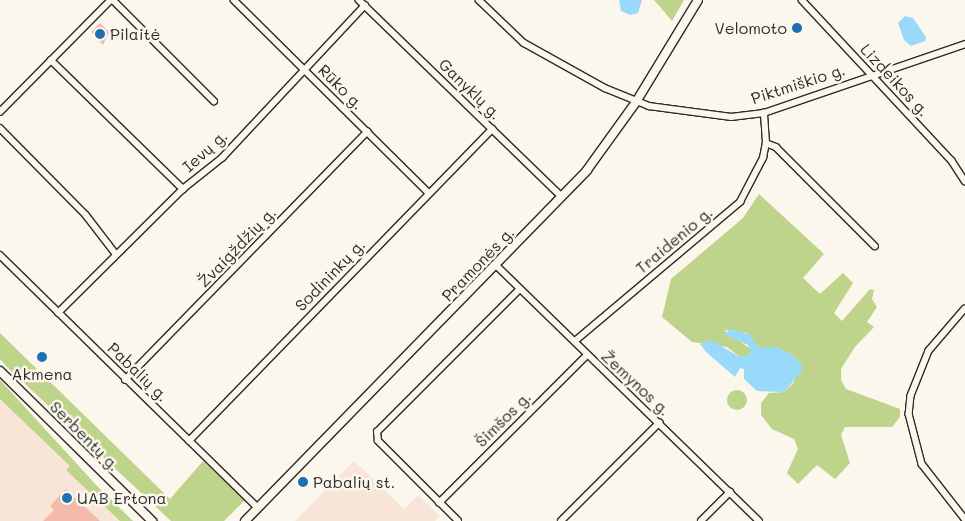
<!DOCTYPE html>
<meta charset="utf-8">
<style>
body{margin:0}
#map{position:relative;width:965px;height:521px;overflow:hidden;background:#fbf7ec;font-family:Mali,sans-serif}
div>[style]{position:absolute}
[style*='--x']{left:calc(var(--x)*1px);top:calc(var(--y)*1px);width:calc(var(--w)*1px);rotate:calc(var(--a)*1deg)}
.built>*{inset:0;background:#f9e5d8}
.green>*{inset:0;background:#bdd48a}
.round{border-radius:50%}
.water>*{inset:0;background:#99dafb}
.building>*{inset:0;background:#f3baab}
.roads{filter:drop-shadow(1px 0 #2b2b2b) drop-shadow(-1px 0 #2b2b2b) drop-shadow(0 1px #2b2b2b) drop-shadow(0 -1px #2b2b2b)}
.street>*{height:5.5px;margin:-2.75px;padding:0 2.75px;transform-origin:2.75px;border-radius:2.75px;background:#fbf7ec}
.secondary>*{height:8px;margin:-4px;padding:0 4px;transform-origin:4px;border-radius:4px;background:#fbf7ec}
.dots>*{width:14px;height:14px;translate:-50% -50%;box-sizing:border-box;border:2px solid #fbf7ec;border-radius:50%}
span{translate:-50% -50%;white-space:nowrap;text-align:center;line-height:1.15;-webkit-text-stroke:5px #fbf7ec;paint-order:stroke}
.poi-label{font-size:16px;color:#2b2b2b}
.right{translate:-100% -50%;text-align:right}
.left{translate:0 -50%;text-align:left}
.street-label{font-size:16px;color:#2b2b2b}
</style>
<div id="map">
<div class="built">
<i style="clip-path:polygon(0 380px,97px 486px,133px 521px,0 521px)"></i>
<i style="clip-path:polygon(354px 461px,404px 509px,418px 495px,440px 516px,435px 521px,295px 521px)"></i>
</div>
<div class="green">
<i style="clip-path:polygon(654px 0,684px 0,672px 21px)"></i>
<i style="clip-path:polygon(759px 194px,824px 254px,803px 278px,820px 294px,843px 273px,853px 283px,834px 313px,842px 321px,870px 289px,874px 290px,872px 299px,877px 307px,867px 322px,874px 327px,855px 347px,841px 369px,841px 380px,846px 389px,900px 409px,900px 417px,892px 427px,845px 427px,841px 435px,850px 463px,835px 479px,817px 465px,798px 484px,787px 473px,798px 449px,794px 439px,772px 429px,761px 415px,761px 403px,769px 393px,784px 392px,794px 382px,793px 355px,776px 347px,758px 348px,747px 333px,724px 330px,752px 350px,749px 357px,740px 357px,727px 347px,692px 342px,662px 317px,671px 279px,743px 218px)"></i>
<i style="clip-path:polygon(0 333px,170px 499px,203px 461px,245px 500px,224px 521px,171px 521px,6px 366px,0 359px)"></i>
<i style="clip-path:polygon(0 380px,97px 486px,133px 521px,120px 521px,66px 470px,70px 466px,0 399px)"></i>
<i class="round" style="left:727px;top:390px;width:20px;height:20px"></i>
</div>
<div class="water">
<i style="clip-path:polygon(619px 0,642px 0,638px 13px,630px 15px,621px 11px)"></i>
<i style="clip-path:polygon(905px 16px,913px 18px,926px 37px,925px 41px,911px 46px,904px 40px,898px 23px)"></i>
<i style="clip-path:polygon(733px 329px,750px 335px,758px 347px,776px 347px,793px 355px,802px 365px,802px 371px,784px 392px,757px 391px,744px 379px,744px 369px,740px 368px,735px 377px,706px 352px,700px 344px,711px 340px,740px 357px,751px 354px,748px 345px,723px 334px)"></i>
</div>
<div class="building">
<i style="clip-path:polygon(100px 23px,109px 32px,103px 45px,91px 32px)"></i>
<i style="clip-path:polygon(66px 489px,100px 521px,43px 521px,54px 510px,50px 506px)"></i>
</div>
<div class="roads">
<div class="street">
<i style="--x:113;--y:0;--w:143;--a:45"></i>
<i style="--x:234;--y:0;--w:274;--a:44.7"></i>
<i style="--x:359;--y:0;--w:283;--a:44.1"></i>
<i style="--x:479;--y:0;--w:62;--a:43.7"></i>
<i style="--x:524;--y:43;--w:93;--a:29.1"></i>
<i style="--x:605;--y:88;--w:48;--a:22.2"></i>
<i style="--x:649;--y:106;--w:83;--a:7.6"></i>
<i style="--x:731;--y:117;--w:33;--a:-7"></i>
<i style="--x:764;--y:113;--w:213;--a:-18.9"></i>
<i style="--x:802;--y:0;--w:220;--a:47"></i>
<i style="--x:952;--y:161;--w:24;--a:57"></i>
<i style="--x:51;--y:60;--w:185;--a:44.3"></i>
<i style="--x:0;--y:112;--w:158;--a:-45.3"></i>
<i style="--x:0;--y:128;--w:122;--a:45.3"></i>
<i style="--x:86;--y:215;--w:49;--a:52.4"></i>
<i style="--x:766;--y:143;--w:11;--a:22"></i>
<i style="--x:776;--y:147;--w:140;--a:45"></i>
<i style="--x:0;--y:255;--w:361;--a:44.4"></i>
<i style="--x:496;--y:265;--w:367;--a:44.2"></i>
<i style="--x:965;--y:309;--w:55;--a:130.6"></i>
<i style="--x:929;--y:351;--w:48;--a:111.8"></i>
<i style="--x:911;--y:396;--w:18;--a:96"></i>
<i style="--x:909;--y:414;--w:52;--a:75.4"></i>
<i style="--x:922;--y:464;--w:70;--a:52"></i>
<i style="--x:58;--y:313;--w:176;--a:-44.8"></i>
<i style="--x:183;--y:189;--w:50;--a:-38.5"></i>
<i style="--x:222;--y:158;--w:209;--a:-46.9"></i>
<i style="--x:575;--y:341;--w:216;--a:-40.1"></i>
<i style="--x:740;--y:202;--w:50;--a:-62.4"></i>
<i style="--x:763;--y:158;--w:15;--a:-79"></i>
<i style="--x:766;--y:143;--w:30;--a:-94"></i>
<i style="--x:125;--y:380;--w:347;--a:-45.7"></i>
<i style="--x:189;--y:441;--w:435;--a:-45.8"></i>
<i style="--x:439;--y:503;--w:209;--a:-45"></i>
<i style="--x:458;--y:521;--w:113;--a:-135"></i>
<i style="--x:378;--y:441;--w:9;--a:-96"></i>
<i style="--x:377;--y:432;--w:202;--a:-45"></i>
<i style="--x:561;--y:521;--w:139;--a:-45"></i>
<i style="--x:701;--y:521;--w:41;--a:-45"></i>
</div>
<div class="secondary">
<i style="--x:0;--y:371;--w:214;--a:44.6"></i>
<i style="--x:245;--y:521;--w:490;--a:-45.7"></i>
<i style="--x:587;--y:170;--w:84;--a:-54.2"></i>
<i style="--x:636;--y:102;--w:119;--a:-58.7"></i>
</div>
</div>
<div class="dots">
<i style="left:797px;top:28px;background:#1f6fb2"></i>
<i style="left:100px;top:34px;background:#1f6fb2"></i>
<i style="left:42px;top:357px;background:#1f6fb2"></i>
<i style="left:303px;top:482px;background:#1f6fb2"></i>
<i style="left:67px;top:498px;background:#1f6fb2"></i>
</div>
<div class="poi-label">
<span class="right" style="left:787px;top:28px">Velomoto</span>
<span class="left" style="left:110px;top:34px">Pilaitė</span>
<span style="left:42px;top:374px">Akmena</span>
<span class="left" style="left:313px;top:482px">Pabalių st.</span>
<span class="left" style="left:77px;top:498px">UAB Ertona</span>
</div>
<div class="street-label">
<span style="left:895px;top:80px;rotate:47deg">Lizdeikos g.</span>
<span style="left:798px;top:84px;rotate:-18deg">Piktmiškio g.</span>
<span style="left:341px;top:87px;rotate:45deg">Rūko g.</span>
<span style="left:470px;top:89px;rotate:44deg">Ganyklų g.</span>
<span style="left:205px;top:151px;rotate:-42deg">Ievų g.</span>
<span style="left:674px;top:240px;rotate:-40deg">Traidenio g.</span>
<span style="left:237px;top:247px;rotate:-46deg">Žvaigždžių g.</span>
<span style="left:478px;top:264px;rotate:-46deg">Pramonės g.</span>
<span style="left:330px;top:275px;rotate:-46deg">Sodininkų g.</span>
<span style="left:138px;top:372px;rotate:44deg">Pabalių g.</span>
<span style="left:636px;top:383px;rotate:43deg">Žemynos g.</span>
<span style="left:503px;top:419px;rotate:-45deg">Šimšos g.</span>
<span style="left:85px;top:436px;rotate:45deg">Serbentų g.</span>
</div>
</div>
